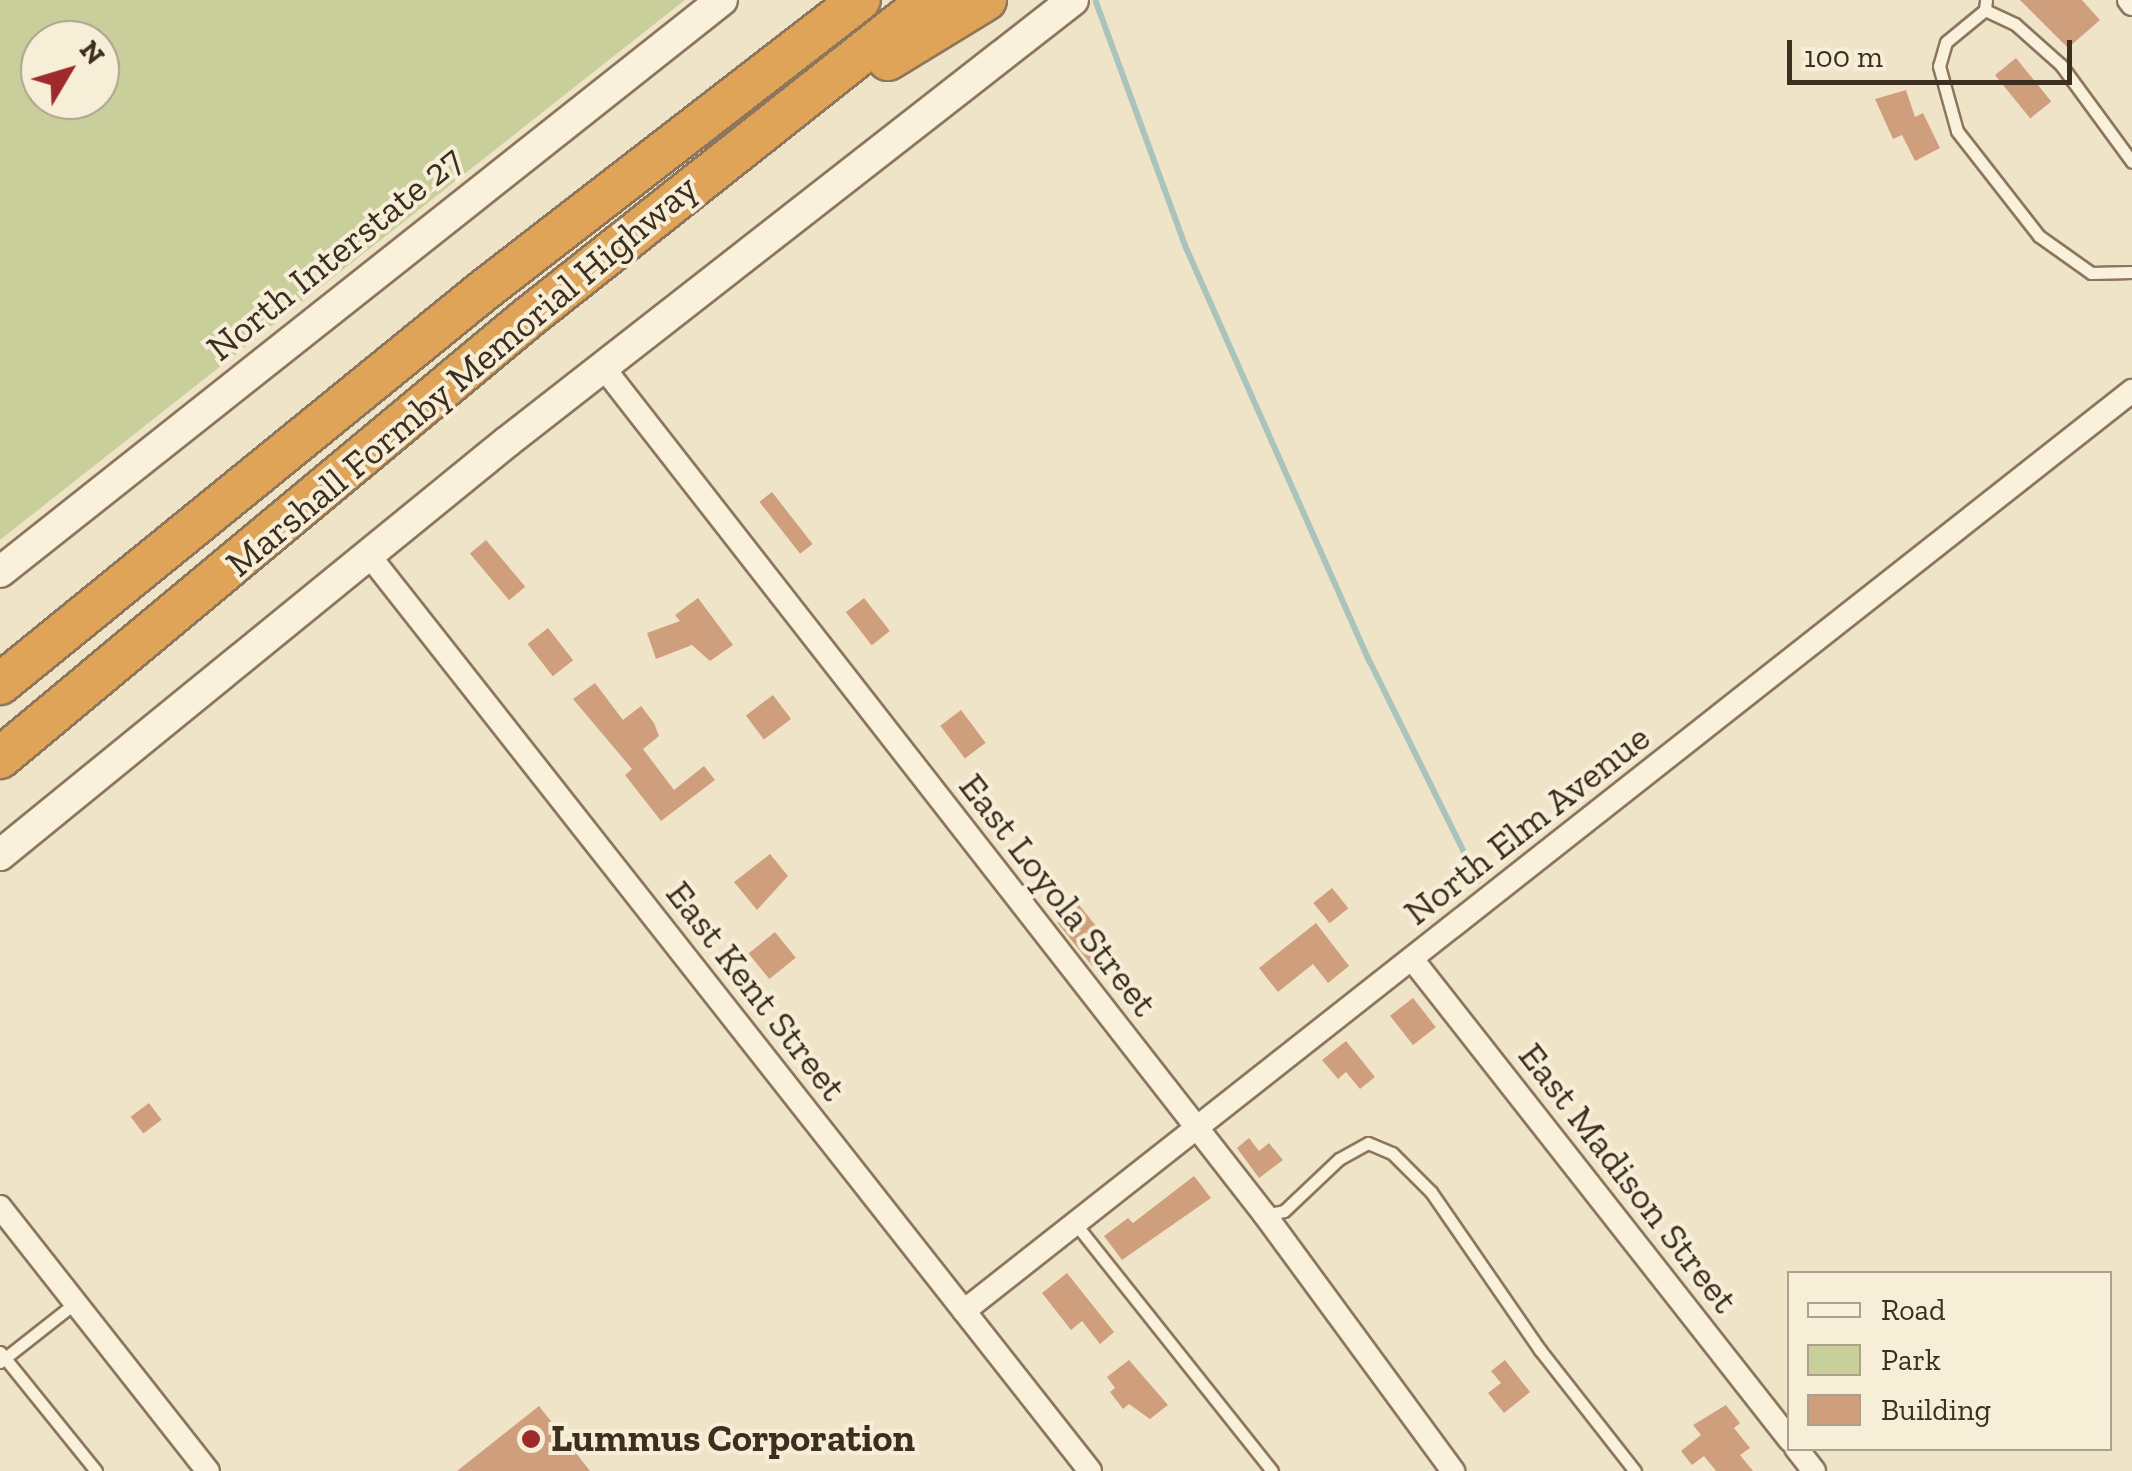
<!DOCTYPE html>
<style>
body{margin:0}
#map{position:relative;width:2132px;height:1471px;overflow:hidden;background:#f0e4c8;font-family:"Zilla Slab",serif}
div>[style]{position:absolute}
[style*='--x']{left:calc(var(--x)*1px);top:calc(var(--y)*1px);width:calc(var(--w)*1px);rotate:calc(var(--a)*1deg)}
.green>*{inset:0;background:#c9cf9b}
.stream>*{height:6px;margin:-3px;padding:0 3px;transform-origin:3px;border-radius:3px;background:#a9c4bc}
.building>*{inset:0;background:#cf9f7d;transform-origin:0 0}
.roads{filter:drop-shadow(2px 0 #8d765c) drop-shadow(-2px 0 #8d765c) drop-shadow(0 2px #8d765c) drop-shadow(0 -2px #8d765c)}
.lane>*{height:11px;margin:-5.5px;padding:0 5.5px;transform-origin:5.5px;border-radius:5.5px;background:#faf1dc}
.street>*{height:22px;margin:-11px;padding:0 11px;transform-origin:11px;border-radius:11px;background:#faf1dc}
.secondary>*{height:30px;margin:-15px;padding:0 15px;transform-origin:15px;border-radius:15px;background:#faf1dc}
.highway>*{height:40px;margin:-20px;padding:0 20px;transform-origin:20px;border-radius:20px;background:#e0a458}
.dots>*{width:28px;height:28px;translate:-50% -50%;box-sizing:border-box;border:5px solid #f7eed8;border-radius:50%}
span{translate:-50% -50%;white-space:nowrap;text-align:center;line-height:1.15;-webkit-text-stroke:8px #f7eed8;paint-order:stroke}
.street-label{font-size:38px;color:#3d2e20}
.poi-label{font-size:38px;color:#3d2e20;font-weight:700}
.left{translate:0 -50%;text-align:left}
.legend{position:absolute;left:1787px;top:1271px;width:325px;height:180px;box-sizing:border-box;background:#f7eed8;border:2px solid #ada18e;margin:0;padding:12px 18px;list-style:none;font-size:30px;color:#3d2e20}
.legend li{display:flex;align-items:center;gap:20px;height:50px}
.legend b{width:50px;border:2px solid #ada18e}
.north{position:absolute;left:20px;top:20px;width:100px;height:100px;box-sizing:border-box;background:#f7eed8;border:2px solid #ada18e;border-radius:50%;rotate:52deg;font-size:28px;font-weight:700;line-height:40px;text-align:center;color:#3d2e20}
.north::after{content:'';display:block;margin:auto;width:35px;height:45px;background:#9e2a2b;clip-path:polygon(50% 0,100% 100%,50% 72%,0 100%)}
.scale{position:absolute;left:1787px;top:40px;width:285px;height:45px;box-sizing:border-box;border:5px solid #3d2e20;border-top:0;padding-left:12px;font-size:30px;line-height:35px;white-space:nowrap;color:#3d2e20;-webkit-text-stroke:8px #f7eed8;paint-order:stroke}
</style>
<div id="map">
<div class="green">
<i style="clip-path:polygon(evenodd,0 0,685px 0,0 540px,0 0,40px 40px,100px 40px,100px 100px,40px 100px,40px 40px)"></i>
</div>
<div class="stream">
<i style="--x:1096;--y:2;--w:264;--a:69.9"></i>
<i style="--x:1187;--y:250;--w:451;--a:66.1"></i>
<i style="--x:1370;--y:662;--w:244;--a:63.7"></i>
</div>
<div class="building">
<i style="clip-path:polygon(2020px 0,2082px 0,2100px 20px,2068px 48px)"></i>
<i style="left:2016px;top:58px;width:56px;height:27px;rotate:51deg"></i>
<i style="clip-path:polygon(1906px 90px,1915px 117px,1923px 113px,1940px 148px,1915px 161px,1902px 135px,1893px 139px,1875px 99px)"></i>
<i style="left:772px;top:492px;width:66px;height:16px;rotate:52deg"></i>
<i style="left:486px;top:540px;width:61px;height:21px;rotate:50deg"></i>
<i style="clip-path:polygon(698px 598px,733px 645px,710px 661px,692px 645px,656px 659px,647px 633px,680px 621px,675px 615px)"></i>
<i style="left:864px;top:598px;width:42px;height:23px;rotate:52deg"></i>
<i style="left:548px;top:628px;width:41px;height:26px;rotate:52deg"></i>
<i style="clip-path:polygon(595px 683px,623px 720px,641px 706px,654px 723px,659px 736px,643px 749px,674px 790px,704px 766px,715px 780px,661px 821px,625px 775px,632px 769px,573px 699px)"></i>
<i style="left:773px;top:695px;width:30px;height:34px;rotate:53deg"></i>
<i style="left:961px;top:710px;width:41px;height:26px;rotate:53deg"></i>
<i style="clip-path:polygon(770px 854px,788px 876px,757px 910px,734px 882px)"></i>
<i style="left:1332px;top:888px;width:26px;height:24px;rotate:51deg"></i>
<i style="left:1079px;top:905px;width:56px;height:28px;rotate:51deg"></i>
<i style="clip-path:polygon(1316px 923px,1349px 966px,1328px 983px,1313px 964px,1278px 992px,1259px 968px)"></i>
<i style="left:775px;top:932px;width:33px;height:34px;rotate:51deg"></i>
<i style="left:1413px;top:998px;width:37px;height:29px;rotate:52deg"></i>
<i style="clip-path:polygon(1346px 1041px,1375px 1077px,1360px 1089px,1346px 1072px,1338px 1079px,1322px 1060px)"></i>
<i style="left:149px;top:1103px;width:21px;height:23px;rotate:53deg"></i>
<i style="clip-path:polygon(1249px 1138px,1259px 1151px,1269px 1143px,1283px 1160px,1259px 1178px,1237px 1148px)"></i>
<i style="clip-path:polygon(1194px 1176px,1211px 1198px,1122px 1260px,1104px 1236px,1128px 1218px,1133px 1223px)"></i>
<i style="clip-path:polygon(1067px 1273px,1114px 1332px,1100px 1344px,1082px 1321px,1071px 1330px,1042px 1293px)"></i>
<i style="clip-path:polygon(1129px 1360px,1168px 1405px,1150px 1419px,1129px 1404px,1123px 1409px,1110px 1392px,1115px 1388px,1107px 1377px)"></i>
<i style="clip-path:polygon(1505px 1360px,1530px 1392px,1504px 1413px,1488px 1393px,1501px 1383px,1491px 1371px)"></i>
<i style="clip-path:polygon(1726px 1405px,1740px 1423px,1734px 1428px,1750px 1448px,1740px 1455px,1753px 1471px,1716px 1471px,1704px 1456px,1692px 1465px,1681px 1451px,1701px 1435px,1693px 1425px)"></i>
<i style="clip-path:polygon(539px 1406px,590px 1471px,457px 1471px)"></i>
</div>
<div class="roads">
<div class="lane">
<i style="--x:1986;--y:0;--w:10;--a:96"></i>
<i style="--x:1985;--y:10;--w:50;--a:140.6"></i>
<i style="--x:1946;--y:42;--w:25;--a:106"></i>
<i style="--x:1939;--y:66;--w:67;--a:74.5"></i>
<i style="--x:1957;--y:131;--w:133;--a:52"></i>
<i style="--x:2039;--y:236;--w:64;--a:35.4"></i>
<i style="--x:2091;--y:273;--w:41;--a:-1.4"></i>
<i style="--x:1985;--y:10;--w:33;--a:25"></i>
<i style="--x:2015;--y:24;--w:62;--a:41.7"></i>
<i style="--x:2061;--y:65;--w:120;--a:53.8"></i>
<i style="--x:1265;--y:1215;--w:19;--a:-12"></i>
<i style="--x:1284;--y:1211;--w:76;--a:-43.4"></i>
<i style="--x:1339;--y:1159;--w:33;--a:-29"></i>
<i style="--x:1368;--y:1143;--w:26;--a:23"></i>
<i style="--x:1392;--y:1153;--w:55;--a:45"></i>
<i style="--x:1431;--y:1192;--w:192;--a:55.4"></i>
<i style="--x:1540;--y:1350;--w:154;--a:51.9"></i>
<i style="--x:1074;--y:1222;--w:318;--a:51.5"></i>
<i style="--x:0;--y:1352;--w:153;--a:51.1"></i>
<i style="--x:0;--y:1362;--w:95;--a:-38.2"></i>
</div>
<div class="street">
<i style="--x:2129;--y:0;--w:5;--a:53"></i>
<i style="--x:603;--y:367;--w:1076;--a:52.02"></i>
<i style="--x:1265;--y:1215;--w:318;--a:53.7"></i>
<i style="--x:368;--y:554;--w:1167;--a:51.78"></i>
<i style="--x:1412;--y:959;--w:612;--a:51.84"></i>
<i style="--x:0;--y:1207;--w:336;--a:51.8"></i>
<i style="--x:964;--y:1311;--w:1487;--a:-38.23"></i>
<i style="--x:1796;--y:1448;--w:29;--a:52"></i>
</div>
<div class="secondary">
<i style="--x:0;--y:572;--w:921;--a:-38.39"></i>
<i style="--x:0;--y:855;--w:654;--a:-39.17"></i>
<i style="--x:507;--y:442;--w:718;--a:-37.99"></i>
</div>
<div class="highway">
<i style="--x:888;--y:60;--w:115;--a:-31.5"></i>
<i style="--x:0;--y:684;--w:623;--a:-39.13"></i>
<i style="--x:483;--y:291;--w:476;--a:-37.7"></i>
<i style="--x:0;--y:758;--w:689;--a:-39.82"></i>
<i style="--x:529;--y:317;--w:510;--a:-38.4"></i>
</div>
</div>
<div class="dots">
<i style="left:531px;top:1439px;background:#9e2a2b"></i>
</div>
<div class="street-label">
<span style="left:335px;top:254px;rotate:-39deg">North Interstate 27</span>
<span style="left:462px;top:376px;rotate:-40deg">Marshall Formby Memorial Highway</span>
<span style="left:1527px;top:825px;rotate:-38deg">North Elm Avenue</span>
<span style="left:1058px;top:895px;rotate:52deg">East Loyola Street</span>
<span style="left:756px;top:991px;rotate:52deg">East Kent Street</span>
<span style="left:1628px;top:1178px;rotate:52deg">East Madison Street</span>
</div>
<div class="poi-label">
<span class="left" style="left:551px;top:1439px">Lummus Corporation</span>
</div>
<ul class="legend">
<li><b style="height:12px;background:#faf1dc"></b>Road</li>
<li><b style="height:28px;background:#c9cf9b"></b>Park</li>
<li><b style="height:28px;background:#cf9f7d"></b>Building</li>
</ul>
<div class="north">N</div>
<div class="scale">100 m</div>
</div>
